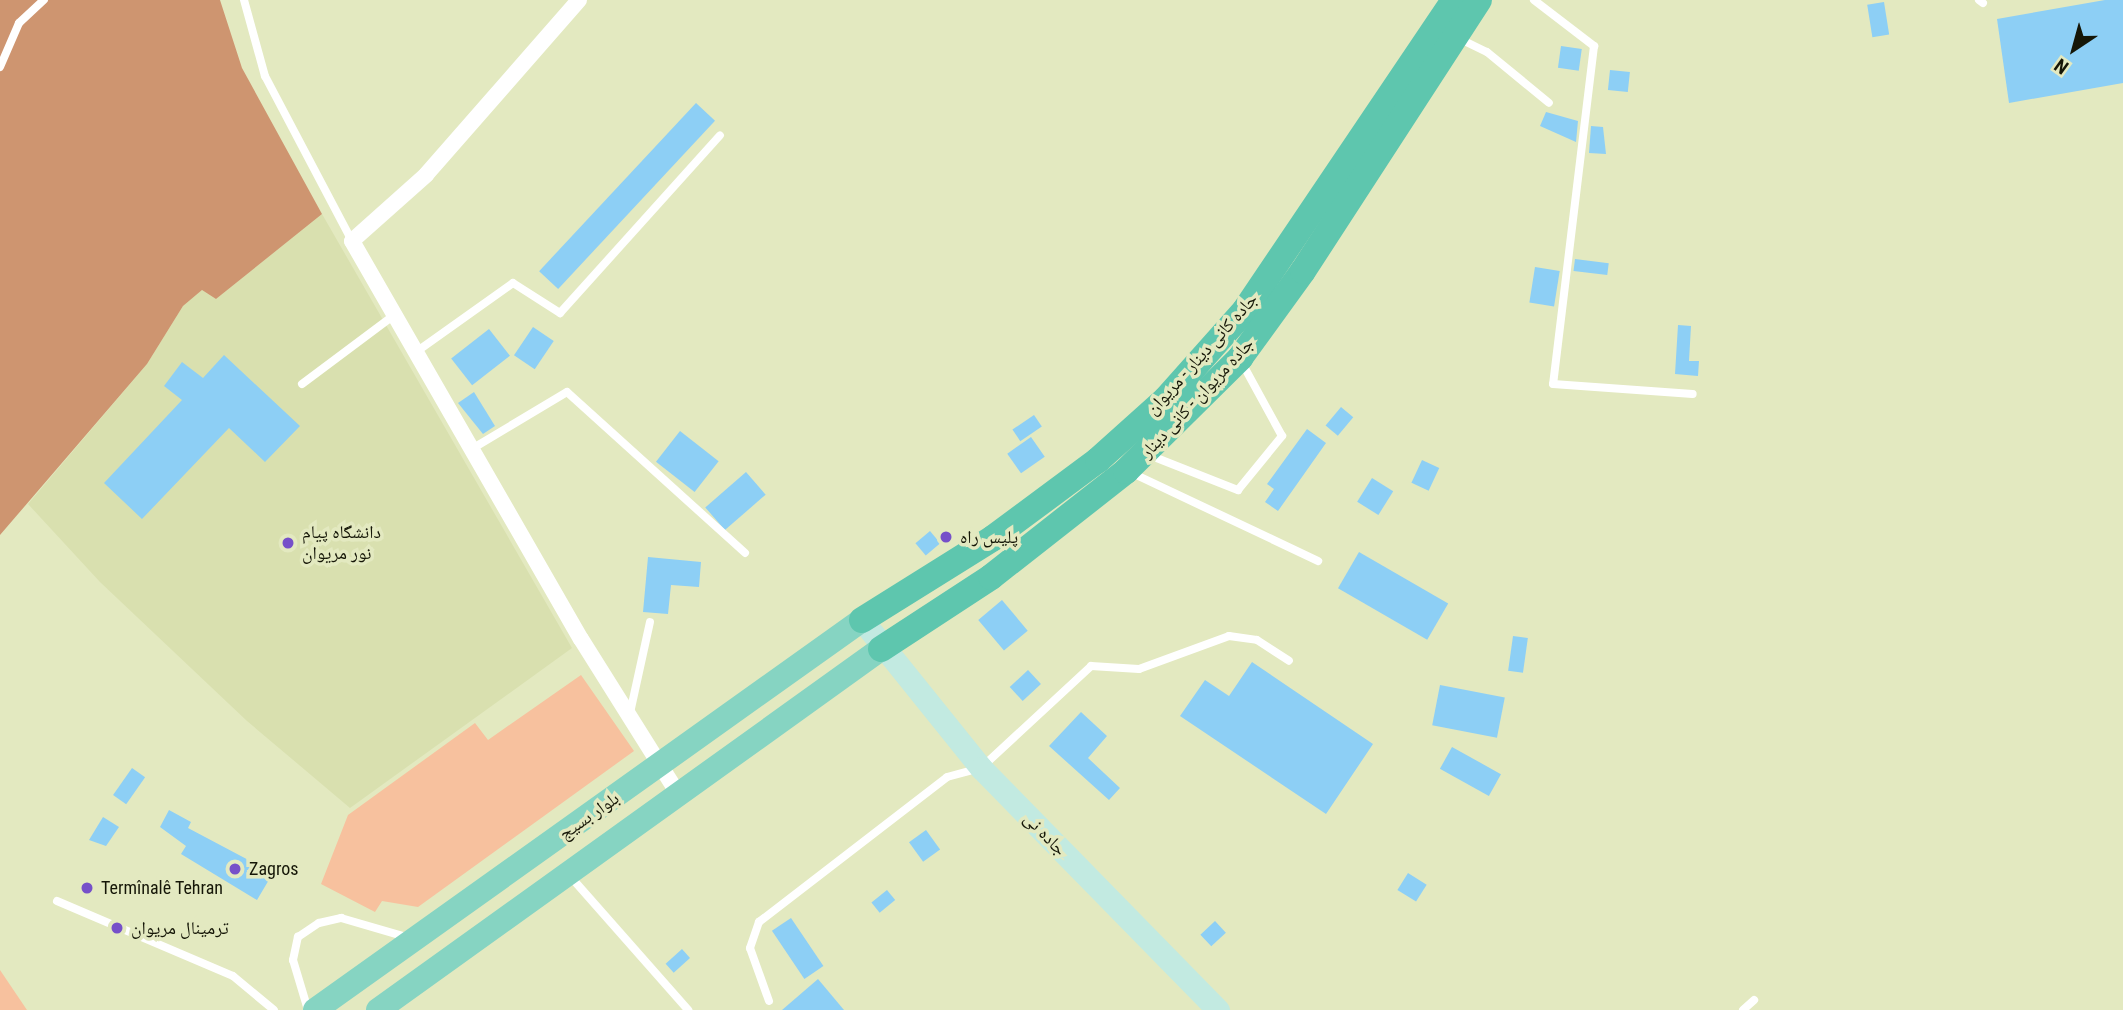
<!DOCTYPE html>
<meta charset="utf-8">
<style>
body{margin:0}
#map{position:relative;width:2123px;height:1010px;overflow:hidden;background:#e3e9c0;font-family:"Roboto Condensed","Noto Naskh Arabic",sans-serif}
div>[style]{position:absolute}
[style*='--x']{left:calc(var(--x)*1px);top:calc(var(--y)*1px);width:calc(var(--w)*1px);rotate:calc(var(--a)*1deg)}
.built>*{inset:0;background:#d9e0af}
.green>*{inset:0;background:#f7c19e}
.forest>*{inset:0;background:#ce9570}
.building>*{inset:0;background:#8dcff5;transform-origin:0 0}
.service>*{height:8px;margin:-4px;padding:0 4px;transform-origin:4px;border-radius:4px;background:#fff}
.minor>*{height:16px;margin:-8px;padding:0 8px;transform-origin:8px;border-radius:8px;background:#fff}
.secondary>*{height:23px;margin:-11.5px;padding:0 11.5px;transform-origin:11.5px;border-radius:11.5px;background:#c2eae1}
.primary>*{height:24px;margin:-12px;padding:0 12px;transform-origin:12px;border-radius:12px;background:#86d4c2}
.trunk>*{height:26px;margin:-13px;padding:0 13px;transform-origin:13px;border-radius:13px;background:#5ec6ae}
.dots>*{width:19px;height:19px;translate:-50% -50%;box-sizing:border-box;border:4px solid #e3e9c0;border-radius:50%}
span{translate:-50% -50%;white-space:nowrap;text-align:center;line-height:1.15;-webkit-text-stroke:7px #e3e9c0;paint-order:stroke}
.street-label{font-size:18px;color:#151607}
.poi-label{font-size:18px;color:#151607}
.left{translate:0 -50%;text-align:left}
.north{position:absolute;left:2039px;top:14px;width:70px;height:70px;-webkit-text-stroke:5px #e3e9c0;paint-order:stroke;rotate:216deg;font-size:19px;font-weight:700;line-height:28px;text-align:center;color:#151607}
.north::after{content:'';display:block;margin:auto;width:24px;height:32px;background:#151607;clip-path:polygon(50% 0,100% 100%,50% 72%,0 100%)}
</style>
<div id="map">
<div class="built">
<i style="clip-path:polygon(322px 214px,572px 648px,350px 808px,247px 721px,100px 582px,28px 504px,147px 364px,183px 306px,202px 290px,216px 299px)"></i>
</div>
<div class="green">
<i style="clip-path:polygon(581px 675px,634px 751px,418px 907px,382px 901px,375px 912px,321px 884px,348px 815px,475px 723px,488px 740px)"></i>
<i style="clip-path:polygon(0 970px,27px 1010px,0 1010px)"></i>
</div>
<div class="forest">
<i style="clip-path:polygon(0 0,220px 0,242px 68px,322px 214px,216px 299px,202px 290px,183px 306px,147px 364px,0 535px)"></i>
</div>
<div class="building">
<i style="clip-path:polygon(2105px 0,2123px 0,2123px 83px,2009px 103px,1997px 19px)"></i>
<i style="left:1884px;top:2px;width:33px;height:17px;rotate:81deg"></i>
<i style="left:1561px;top:46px;width:21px;height:22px;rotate:8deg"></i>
<i style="left:1610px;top:70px;width:20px;height:20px;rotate:6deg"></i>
<i style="left:696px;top:103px;width:26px;height:230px;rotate:43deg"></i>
<i style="clip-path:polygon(1546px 112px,1578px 121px,1576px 142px,1540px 126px)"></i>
<i style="clip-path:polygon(1591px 126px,1603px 127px,1606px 154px,1589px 153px)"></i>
<i style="left:1575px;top:259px;width:34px;height:12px;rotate:7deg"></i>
<i style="left:1535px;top:267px;width:25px;height:36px;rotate:9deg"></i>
<i style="clip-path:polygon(1678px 325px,1691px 326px,1689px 361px,1699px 361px,1698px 376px,1675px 374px)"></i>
<i style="left:533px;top:327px;width:25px;height:34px;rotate:34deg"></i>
<i style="left:489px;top:329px;width:34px;height:48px;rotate:52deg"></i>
<i style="clip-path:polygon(224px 355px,300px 426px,265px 462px,229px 428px,142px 519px,104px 483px,182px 400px,164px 386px,182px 362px,203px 378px)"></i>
<i style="clip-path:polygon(474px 392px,495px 426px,483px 434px,458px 403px)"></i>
<i style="left:1341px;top:407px;width:16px;height:24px;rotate:40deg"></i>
<i style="left:1034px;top:415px;width:14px;height:26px;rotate:56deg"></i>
<i style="clip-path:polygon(1307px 429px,1326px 443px,1278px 511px,1265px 502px,1274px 489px,1267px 484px)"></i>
<i style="left:680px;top:431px;width:49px;height:39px;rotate:38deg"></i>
<i style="left:1031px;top:437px;width:24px;height:29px;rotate:55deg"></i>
<i style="left:1422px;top:460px;width:19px;height:25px;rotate:25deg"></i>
<i style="left:746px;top:472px;width:30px;height:54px;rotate:49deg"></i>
<i style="left:1372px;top:478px;width:25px;height:28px;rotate:32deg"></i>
<i style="left:930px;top:531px;width:16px;height:19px;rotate:50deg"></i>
<i style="left:1359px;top:552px;width:103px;height:42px;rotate:30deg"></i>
<i style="clip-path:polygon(648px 557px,701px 562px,699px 587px,671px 585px,668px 614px,643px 612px)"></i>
<i style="left:1002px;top:600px;width:40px;height:31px;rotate:50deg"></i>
<i style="left:1513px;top:636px;width:15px;height:35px;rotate:8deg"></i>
<i style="clip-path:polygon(1252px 662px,1373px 744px,1326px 814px,1180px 716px,1205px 680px,1229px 696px)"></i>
<i style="left:1028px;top:670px;width:19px;height:25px;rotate:47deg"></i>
<i style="left:1440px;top:685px;width:66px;height:41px;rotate:11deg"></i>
<i style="clip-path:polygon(1081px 712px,1107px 736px,1088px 758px,1120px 788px,1109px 800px,1049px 746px)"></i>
<i style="left:1452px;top:747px;width:56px;height:25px;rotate:29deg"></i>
<i style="left:132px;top:768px;width:16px;height:33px;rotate:35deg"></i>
<i style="clip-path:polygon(169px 810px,191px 822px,188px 828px,273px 873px,257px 900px,181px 854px,186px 846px,160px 827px)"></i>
<i style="clip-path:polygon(103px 817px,119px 827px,106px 846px,89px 840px)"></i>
<i style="left:926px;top:830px;width:24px;height:21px;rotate:54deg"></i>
<i style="left:1408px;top:873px;width:22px;height:20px;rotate:32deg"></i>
<i style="left:887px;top:890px;width:13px;height:20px;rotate:51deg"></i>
<i style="left:791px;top:918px;width:58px;height:23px;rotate:56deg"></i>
<i style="left:1215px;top:921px;width:16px;height:20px;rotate:47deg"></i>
<i style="left:682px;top:949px;width:12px;height:22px;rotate:48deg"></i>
<i style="clip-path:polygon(818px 979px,844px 1010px,782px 1010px)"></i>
</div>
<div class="service">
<i style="--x:244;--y:0;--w:79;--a:74.6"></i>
<i style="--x:265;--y:76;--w:187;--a:62.2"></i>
<i style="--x:1534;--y:0;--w:76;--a:37.5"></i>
<i style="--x:1594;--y:46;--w:340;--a:96.9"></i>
<i style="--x:1553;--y:384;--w:140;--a:4.1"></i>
<i style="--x:1979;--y:0;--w:5;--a:37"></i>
<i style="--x:1458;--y:38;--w:32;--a:26"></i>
<i style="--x:1487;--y:52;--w:80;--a:39.4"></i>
<i style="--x:0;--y:67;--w:48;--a:-66.6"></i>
<i style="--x:19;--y:23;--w:34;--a:-43"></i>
<i style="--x:416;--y:352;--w:119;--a:-35.4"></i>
<i style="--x:513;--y:283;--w:56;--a:32.6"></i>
<i style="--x:560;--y:313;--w:239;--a:-48"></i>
<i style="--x:302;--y:384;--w:114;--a:-36.8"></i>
<i style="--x:470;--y:450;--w:113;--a:-30.9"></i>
<i style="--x:567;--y:392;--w:240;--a:42.1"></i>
<i style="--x:1149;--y:455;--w:96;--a:21.5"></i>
<i style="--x:1238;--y:490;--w:70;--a:-50.8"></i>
<i style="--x:1282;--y:436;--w:83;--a:-118.7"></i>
<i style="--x:1132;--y:473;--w:206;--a:25.3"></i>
<i style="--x:630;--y:713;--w:93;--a:-77.6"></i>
<i style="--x:570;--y:876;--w:179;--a:48.6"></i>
<i style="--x:57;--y:901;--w:191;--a:23.1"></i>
<i style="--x:233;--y:976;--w:53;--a:39.7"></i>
<i style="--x:769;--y:1001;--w:56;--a:-109.7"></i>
<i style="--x:750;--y:948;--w:28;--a:-71"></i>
<i style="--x:759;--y:922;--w:237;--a:-37.6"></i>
<i style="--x:947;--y:777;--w:35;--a:-15"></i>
<i style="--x:981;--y:768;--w:150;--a:-42.8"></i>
<i style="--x:1091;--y:666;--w:48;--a:3.6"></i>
<i style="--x:1139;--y:669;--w:96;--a:-20.1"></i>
<i style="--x:1229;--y:636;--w:28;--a:8"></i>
<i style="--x:1257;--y:640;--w:38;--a:33"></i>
<i style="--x:308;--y:1010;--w:52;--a:-106.7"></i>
<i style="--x:293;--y:960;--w:24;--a:-78"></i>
<i style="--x:298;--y:937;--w:25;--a:-34"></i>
<i style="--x:319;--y:923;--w:23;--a:-13"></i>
<i style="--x:341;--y:918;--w:72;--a:16.2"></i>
<i style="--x:1743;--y:1010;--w:15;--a:-42"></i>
</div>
<div class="minor">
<i style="--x:579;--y:0;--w:232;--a:131.2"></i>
<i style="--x:426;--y:175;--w:99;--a:138.3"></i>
<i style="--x:352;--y:241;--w:459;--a:60.1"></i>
<i style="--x:581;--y:639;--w:184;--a:57.9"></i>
</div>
<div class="secondary">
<i style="--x:862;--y:620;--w:190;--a:51.2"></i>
<i style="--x:981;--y:768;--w:339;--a:45.6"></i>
</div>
<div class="primary">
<i style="--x:315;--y:1010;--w:672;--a:-35.49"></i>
<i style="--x:378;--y:1010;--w:619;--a:-35.67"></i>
</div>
<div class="trunk">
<i style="--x:862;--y:620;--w:155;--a:-32"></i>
<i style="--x:993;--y:538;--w:131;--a:-36.6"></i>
<i style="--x:1098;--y:460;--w:91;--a:-41.9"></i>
<i style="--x:1166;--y:399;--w:119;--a:-48.4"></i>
<i style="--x:1245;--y:310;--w:374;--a:-56"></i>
<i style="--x:881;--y:649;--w:131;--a:-33.2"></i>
<i style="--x:991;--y:577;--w:172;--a:-38.1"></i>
<i style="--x:1126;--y:471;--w:161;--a:-44.7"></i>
<i style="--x:1240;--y:358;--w:107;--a:-54.1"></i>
<i style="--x:1303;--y:271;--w:323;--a:-57"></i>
</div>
<div class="dots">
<i style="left:946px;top:537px;background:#7650c9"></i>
<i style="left:288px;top:543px;background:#7650c9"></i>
<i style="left:235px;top:869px;background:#7650c9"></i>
<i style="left:87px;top:888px;background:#7650c9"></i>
<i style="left:117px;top:928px;background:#7650c9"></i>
</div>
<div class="street-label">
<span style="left:1202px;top:354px;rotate:-48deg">جاده کانی دینار - مریوان</span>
<span style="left:1197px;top:398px;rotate:-47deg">جاده مریوان - کانی دینار</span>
<span style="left:589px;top:816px;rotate:-35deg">بلوار بسیج</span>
<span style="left:1045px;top:834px;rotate:46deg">جاده نی</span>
</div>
<div class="poi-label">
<span class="left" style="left:302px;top:543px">دانشگاه پیام<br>نور مریوان</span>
<span class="left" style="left:960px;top:537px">پلیس راه</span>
<span class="left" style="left:249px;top:869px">Zagros</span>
<span class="left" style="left:101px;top:888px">Termînalê Tehran</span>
<span class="left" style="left:131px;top:928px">ترمینال مریوان</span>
</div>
<div class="north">N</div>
</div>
